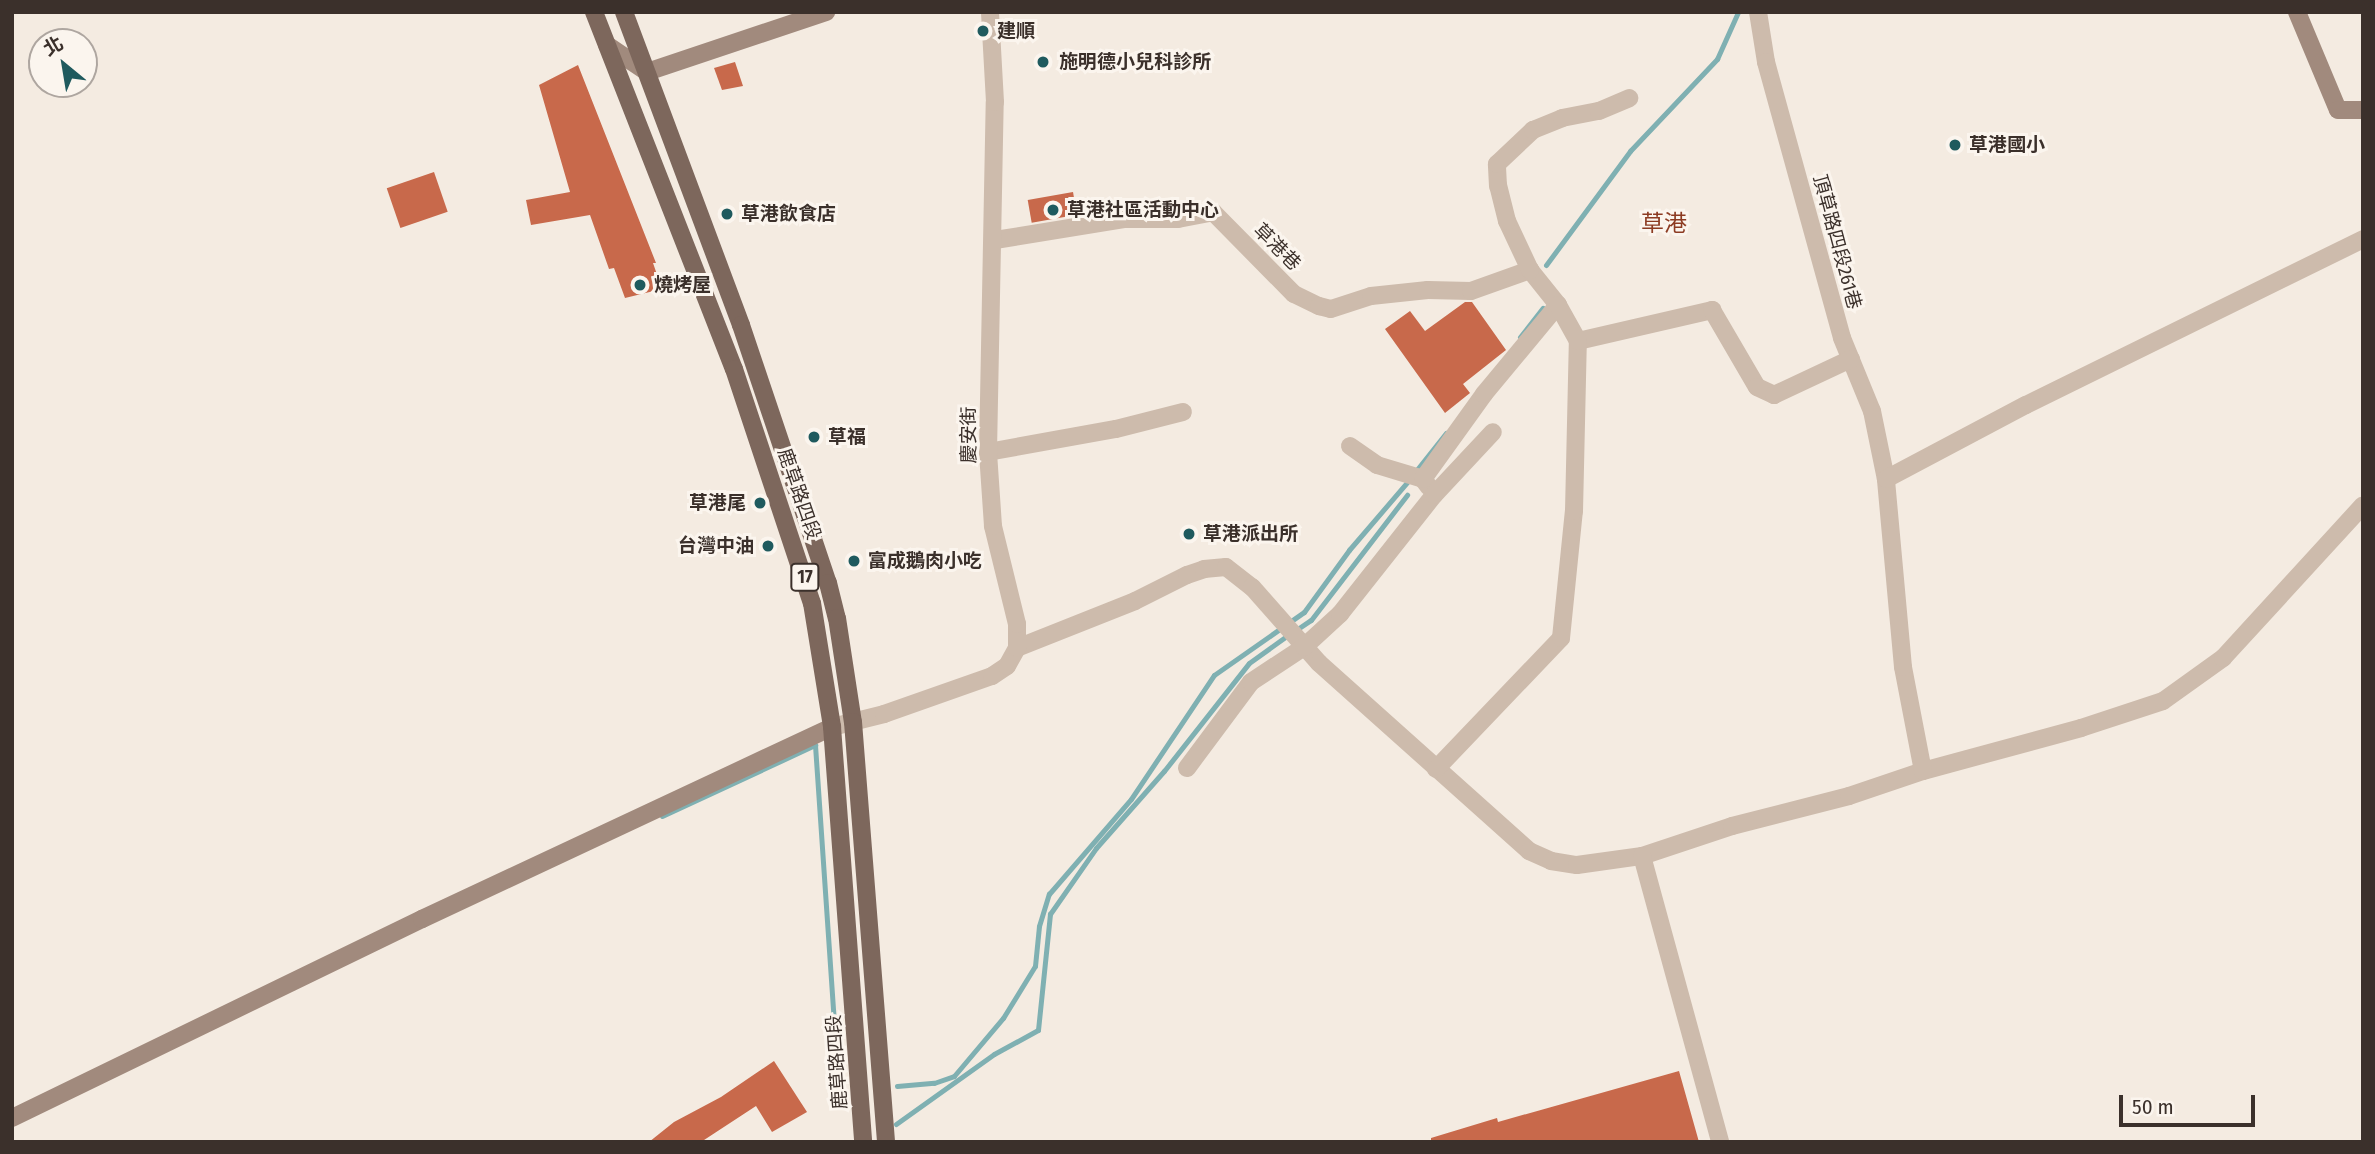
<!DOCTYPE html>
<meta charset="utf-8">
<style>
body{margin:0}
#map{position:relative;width:2375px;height:1154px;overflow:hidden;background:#f4ebe1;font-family:"Fira Sans Condensed","Noto Sans TC",sans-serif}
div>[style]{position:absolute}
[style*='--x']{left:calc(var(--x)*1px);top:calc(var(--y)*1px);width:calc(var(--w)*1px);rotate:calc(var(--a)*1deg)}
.stream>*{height:5px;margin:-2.5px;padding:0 2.5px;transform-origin:2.5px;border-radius:2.5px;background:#7fb0b2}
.building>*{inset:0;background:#c8694b;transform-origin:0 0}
.street>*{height:18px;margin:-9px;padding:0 9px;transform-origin:9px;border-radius:9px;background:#cdbbac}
.secondary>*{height:18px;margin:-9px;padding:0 9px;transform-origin:9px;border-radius:9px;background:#a18a7d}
.primary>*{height:18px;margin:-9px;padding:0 9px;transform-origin:9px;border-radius:9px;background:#7d675c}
.dots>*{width:19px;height:19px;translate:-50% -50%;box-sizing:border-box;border:4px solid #fbf5ee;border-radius:50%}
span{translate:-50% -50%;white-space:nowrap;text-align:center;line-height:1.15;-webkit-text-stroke:6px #fbf5ee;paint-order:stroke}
.shield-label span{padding:2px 5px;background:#fbf5ee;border:2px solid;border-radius:5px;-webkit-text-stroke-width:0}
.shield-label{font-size:18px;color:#3b302b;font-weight:700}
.poi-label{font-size:19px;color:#3b302b;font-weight:700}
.left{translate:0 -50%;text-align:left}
.right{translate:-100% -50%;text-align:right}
.street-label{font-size:19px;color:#3b302b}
.quarter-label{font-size:23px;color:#8c3b22}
.frame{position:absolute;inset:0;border:14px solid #3b302b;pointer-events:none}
.north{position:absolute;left:28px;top:28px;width:70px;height:70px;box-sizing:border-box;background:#fbf5ee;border:2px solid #aea6a0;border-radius:50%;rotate:330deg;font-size:19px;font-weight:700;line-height:28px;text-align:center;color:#3b302b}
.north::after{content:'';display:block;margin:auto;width:24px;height:32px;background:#1f5a5e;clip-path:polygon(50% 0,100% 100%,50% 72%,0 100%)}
.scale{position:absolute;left:2119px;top:1095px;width:136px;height:32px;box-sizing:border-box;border:4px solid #3b302b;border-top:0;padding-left:9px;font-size:21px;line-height:24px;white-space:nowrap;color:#3b302b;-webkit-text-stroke:5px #fbf5ee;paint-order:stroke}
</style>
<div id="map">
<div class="stream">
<i style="--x:1546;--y:265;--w:142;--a:-53.6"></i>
<i style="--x:1630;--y:151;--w:127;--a:-46.6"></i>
<i style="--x:1717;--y:59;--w:51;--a:-65.9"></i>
<i style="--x:1520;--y:337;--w:37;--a:-52"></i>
<i style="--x:1415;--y:472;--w:50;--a:-51.5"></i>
<i style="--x:1296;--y:630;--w:18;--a:-34"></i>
<i style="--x:1311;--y:620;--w:158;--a:-52.5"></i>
<i style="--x:662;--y:816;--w:169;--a:-24.9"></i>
<i style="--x:815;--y:745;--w:295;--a:86.1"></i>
<i style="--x:897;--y:1086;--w:37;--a:-5"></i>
<i style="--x:934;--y:1083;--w:21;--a:-19"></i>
<i style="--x:954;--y:1076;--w:76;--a:-49.8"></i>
<i style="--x:1003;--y:1018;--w:61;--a:-58.4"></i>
<i style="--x:1035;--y:966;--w:40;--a:-84.3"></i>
<i style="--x:1039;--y:926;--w:34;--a:-73"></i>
<i style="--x:1049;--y:894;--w:125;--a:-49.2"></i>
<i style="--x:1131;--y:799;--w:149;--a:-56.2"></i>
<i style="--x:1214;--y:675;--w:110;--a:-35"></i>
<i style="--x:1304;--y:612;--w:77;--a:-54"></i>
<i style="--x:1349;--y:550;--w:92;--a:-49.4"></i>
<i style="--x:896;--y:1124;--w:120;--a:-35.5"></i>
<i style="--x:994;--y:1054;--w:50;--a:-28.6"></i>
<i style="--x:1038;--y:1030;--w:117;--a:-84.1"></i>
<i style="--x:1050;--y:914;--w:80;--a:-55.1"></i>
<i style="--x:1096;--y:848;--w:103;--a:-48.6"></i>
<i style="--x:1164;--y:771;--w:137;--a:-51.8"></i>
<i style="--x:1249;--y:663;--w:48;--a:-35.7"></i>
</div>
<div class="building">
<i style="clip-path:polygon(735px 62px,743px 86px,722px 90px,714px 68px)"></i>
<i style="clip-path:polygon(578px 65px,656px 263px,653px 263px,662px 289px,625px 298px,614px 268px,609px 269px,590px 215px,531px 225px,526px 200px,570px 192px,539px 85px)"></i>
<i style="left:434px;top:172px;width:42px;height:50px;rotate:71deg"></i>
<i style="left:1073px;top:192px;width:23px;height:46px;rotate:80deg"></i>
<i style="clip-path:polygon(1465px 302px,1472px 302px,1506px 350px,1463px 384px,1470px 393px,1445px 413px,1385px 329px,1410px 311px,1425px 331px)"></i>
<i style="clip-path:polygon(774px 1061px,807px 1112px,772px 1132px,756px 1106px,701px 1142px,649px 1142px,674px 1122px,721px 1097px)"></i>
<i style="clip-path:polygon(1679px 1071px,1699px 1142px,1431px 1142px,1431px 1138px,1497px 1118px,1498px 1122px)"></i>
</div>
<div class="street">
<i style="--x:1758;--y:12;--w:51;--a:80.9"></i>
<i style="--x:1766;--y:62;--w:286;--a:74.6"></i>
<i style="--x:1842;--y:338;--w:79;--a:67.7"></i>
<i style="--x:1872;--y:411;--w:69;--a:78.4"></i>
<i style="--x:995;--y:240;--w:132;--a:-9.2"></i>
<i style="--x:1125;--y:219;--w:53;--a:0"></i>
<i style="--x:1178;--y:219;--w:36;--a:-11"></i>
<i style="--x:1213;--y:212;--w:115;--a:45.4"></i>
<i style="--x:1294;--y:294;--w:28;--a:26"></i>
<i style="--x:1319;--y:306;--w:12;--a:14"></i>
<i style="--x:1331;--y:309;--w:42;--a:-18"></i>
<i style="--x:1371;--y:296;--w:57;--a:-6"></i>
<i style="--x:1428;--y:290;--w:43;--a:1.3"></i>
<i style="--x:1471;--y:291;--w:63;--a:-19.6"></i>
<i style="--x:1578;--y:341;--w:138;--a:-13"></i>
<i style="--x:1712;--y:310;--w:89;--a:59.7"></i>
<i style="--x:1757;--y:387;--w:19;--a:25"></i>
<i style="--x:1774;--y:395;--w:85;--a:-25.1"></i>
<i style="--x:1350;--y:446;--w:33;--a:35"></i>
<i style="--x:1377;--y:465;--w:48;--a:16.9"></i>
<i style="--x:1423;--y:479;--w:10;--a:53"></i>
<i style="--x:988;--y:452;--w:130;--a:-10.2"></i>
<i style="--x:1116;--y:429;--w:69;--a:-14.2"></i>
<i style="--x:1423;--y:479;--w:105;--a:-54.3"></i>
<i style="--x:1484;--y:394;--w:116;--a:-50.3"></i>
<i style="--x:1558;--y:305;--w:45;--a:-128.7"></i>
<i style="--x:1530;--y:270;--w:54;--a:-115.1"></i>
<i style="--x:1507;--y:221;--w:36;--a:-104"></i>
<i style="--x:1498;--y:186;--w:22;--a:-93"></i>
<i style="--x:1497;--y:164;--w:50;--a:-43.4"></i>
<i style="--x:1533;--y:130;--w:31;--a:-22"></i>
<i style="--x:1562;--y:118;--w:38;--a:-11"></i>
<i style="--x:1599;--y:111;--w:33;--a:-23"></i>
<i style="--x:1017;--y:648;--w:127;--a:-21.7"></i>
<i style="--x:1135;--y:601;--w:58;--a:-26.6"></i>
<i style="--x:1187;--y:575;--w:18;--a:-19"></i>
<i style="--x:1204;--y:569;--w:22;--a:-5"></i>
<i style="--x:1226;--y:567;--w:33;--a:38"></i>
<i style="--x:1252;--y:587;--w:101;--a:48.6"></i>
<i style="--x:1319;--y:663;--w:282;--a:41.8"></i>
<i style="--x:1529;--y:851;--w:24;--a:24"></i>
<i style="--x:1551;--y:861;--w:26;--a:9"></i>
<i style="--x:1577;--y:865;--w:66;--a:-7.9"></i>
<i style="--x:1642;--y:856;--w:95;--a:-18.4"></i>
<i style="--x:1732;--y:826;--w:121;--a:-14.4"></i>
<i style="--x:1849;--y:796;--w:78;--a:-18.7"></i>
<i style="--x:1923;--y:771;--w:164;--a:-15.2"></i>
<i style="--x:2081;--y:728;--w:86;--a:-18.2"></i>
<i style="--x:2163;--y:701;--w:74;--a:-35.6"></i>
<i style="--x:2223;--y:658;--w:207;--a:-47.5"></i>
<i style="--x:832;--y:727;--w:54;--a:-14"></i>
<i style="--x:884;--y:714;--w:114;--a:-19.4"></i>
<i style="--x:992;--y:676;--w:18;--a:-34"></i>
<i style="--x:1007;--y:666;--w:21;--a:-61"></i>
<i style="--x:1017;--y:648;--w:24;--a:-90"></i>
<i style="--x:1017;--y:624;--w:101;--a:-103.8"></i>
<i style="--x:993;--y:526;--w:74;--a:-93.9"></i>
<i style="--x:988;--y:452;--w:350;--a:-88.9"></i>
<i style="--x:995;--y:102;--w:90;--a:-93.2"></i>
<i style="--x:1187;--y:768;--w:107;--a:-53.3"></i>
<i style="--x:1251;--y:682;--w:64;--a:-33.4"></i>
<i style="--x:1304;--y:647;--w:49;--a:-42.5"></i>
<i style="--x:1340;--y:614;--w:152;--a:-51.7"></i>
<i style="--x:1434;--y:495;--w:86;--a:-46.9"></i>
<i style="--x:1436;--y:769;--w:181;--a:-46.3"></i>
<i style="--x:1561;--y:638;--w:128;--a:-84.2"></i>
<i style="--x:1574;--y:511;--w:170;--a:-88.7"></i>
<i style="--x:1578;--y:341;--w:41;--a:-119.1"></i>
<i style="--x:1923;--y:771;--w:106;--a:-100.9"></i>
<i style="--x:1903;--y:667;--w:189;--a:-95.2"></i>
<i style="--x:1886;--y:479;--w:158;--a:-27.9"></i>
<i style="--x:2026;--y:405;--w:376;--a:-26.2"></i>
<i style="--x:1642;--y:856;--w:296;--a:74.7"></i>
</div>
<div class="secondary">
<i style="--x:2297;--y:12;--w:106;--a:67.3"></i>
<i style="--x:2338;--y:110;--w:25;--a:0"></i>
<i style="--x:607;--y:45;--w:48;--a:34"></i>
<i style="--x:647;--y:72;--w:189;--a:-18.5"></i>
<i style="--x:12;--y:1118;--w:456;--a:-25.9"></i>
<i style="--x:422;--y:919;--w:453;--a:-25.1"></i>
</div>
<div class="primary">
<i style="--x:594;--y:12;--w:383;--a:68.6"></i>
<i style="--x:734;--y:369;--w:247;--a:71.6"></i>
<i style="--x:812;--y:603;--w:126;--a:80.8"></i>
<i style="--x:832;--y:727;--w:416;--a:85.7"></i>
<i style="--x:624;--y:12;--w:334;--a:69.5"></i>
<i style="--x:741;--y:325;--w:272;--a:71.4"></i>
<i style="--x:828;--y:583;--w:36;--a:76"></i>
<i style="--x:837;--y:618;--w:105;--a:81.3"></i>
<i style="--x:853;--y:722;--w:421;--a:85.5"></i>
</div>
<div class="dots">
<i style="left:983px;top:31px;background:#1f5a5e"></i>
<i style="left:1043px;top:62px;background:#1f5a5e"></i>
<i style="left:1955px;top:145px;background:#1f5a5e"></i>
<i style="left:1053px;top:210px;background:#1f5a5e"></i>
<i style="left:727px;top:214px;background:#1f5a5e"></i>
<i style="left:640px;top:285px;background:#1f5a5e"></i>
<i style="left:814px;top:437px;background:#1f5a5e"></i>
<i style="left:760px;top:503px;background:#1f5a5e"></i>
<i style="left:1189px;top:534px;background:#1f5a5e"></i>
<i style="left:768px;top:546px;background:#1f5a5e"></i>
<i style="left:854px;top:561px;background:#1f5a5e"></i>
</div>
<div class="shield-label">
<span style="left:805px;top:577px">17</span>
</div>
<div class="poi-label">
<span class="left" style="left:997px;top:31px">建順</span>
<span class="left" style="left:1059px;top:62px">施明德小兒科診所</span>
<span class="left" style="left:1969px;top:145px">草港國小</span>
<span class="left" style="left:1067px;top:210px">草港社區活動中心</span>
<span class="left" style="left:741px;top:214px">草港飲食店</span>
<span class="left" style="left:654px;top:285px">燒烤屋</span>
<span class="left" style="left:828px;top:437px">草福</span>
<span class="right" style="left:746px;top:503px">草港尾</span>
<span class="left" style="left:1203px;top:534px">草港派出所</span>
<span class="right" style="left:754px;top:546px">台灣中油</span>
<span class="left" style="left:868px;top:561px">富成鵝肉小吃</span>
</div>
<div class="street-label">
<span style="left:1837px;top:242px;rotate:75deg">頂草路四段261巷</span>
<span style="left:1277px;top:247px;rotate:45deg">草港巷</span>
<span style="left:969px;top:435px;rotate:-90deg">慶安街</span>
<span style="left:799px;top:494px;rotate:71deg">鹿草路四段</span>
<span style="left:837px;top:1062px;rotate:-94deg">鹿草路四段</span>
</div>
<div class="quarter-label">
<span style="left:1664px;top:223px">草港</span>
</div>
<div class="frame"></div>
<div class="north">北</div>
<div class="scale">50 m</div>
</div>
